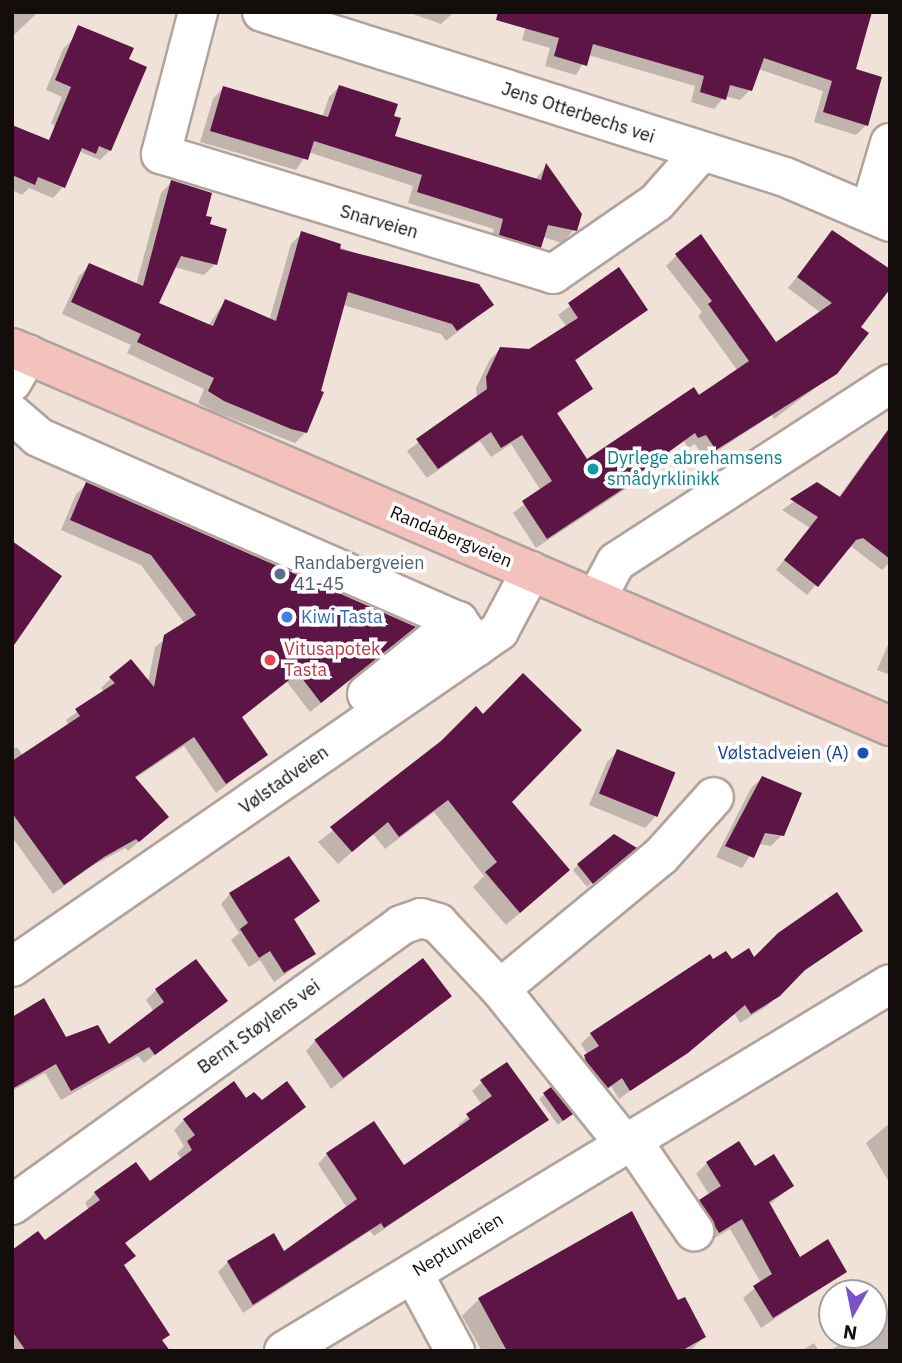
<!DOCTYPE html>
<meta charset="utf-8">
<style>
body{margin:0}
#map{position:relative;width:902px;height:1363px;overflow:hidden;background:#f0e2d9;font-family:"IBM Plex Sans",sans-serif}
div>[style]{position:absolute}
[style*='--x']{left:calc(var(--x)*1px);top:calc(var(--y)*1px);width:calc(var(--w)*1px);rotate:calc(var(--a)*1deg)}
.shadow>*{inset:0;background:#0003}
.building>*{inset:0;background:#5d1546;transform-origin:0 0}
.roads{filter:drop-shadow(2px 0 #b1a39b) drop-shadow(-2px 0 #b1a39b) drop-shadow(0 2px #b1a39b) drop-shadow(0 -2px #b1a39b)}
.minor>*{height:38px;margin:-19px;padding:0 19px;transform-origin:19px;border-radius:19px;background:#fff}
.major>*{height:38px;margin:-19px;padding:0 19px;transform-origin:19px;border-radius:19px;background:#f4c2bc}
.dots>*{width:19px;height:19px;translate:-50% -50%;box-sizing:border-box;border:4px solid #fff;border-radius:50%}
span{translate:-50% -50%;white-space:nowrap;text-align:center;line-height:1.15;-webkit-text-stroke:7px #fff;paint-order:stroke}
.street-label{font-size:18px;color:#130e0c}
.culture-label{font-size:18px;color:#0d838f}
.left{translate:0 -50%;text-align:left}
.service-label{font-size:18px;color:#4e5e75}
.shop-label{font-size:18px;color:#366cbe}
.health-label{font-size:18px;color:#be3a42}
.transit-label{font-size:18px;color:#164399}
.right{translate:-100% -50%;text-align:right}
.frame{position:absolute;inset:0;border:14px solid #130e0c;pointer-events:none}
.north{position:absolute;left:818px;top:1279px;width:70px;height:70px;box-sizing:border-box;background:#fff;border:2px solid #a19f9e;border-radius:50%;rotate:189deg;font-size:19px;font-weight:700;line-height:28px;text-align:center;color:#130e0c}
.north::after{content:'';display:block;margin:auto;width:24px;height:32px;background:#7953cd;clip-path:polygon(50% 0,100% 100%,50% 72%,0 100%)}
</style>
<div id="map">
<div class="shadow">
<i style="clip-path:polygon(12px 12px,38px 12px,12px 37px)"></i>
<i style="clip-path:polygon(407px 12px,454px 12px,441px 24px)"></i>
<i style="clip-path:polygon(530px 12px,853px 70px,866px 125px,856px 135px,814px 122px,823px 91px,758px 69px,750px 90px,740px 100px,725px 96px,714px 109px,691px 102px,695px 86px,588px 55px,576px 75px,545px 66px,550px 48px,522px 40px)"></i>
<i style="clip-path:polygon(73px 39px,127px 60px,110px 150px,100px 160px,83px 153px,51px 123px,62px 97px,46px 90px,63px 49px)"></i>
<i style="clip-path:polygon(339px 87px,392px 117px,393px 138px,535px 180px,546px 166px,580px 215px,572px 232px,562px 243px,543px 237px,529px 257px,489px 245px,494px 229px,408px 203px,413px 186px,308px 152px,296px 170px,200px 142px,213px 99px,223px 88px,322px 118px,329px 97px)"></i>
<i style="clip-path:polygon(12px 127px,78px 154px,63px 187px,53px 198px,29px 188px,22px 195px,12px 190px)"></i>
<i style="clip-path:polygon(172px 182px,208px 225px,215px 264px,204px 275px,174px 267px,157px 304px,208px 326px,225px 301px,269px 321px,291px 244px,302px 233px,492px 305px,446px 341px,441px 334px,343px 305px,306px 432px,295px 443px,213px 411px,198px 403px,204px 389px,127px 353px,131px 345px,62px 314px,79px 276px,90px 265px,136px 285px,161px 193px)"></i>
<i style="clip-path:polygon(833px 232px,859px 327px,836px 372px,774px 419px,772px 415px,705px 459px,695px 444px,688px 448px,684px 441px,638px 475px,629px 487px,536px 548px,513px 513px,541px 491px,511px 444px,491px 457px,480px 441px,427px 478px,407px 451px,477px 398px,476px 388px,490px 359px,501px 349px,529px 351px,567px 327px,558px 315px,618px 270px,646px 309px,574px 362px,591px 389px,556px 415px,586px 461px,738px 371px,698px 316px,702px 312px,666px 266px,677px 255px,776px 344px,821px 313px,788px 288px)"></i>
<i style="clip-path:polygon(890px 436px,890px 562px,882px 570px,852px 547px,847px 549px,807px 595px,776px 570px,810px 528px,782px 510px,817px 485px,838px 498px,871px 452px)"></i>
<i style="clip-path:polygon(87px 484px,404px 636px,310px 712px,287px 682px,241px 718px,266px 755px,216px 793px,184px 746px,134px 779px,156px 827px,128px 851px,125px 848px,92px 866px,53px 894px,12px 837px,12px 750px,17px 747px,23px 756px,69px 725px,66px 720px,104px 692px,101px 688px,111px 678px,148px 682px,155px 647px,185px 624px,141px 565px,61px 530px,76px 494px)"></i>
<i style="clip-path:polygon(890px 640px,890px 675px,877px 670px)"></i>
<i style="clip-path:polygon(483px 716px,510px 802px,555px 883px,506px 925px,473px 887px,484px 876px,434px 812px,385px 849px,373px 834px,338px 864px,318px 842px)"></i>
<i style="clip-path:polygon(618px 751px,655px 817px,645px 828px,589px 805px,607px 762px)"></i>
<i style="clip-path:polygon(762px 778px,782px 835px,771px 846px,758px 844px,742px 868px,716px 857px,751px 788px)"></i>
<i style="clip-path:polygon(629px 852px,587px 887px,573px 870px,578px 865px)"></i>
<i style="clip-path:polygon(230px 894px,318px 901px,293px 921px,314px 954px,274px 982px,260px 960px,249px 967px,231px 940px,239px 933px,221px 904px)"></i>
<i style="clip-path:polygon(861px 931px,793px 979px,767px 1006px,740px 1023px,735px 1014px,619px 1099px,611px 1086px,597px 1097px,575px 1067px,588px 1055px,581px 1044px,591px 1034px,713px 961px,754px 959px)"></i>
<i style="clip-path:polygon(156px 990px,225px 1001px,144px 1063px,138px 1056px,61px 1100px,45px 1073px,12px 1091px,12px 1019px,65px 1040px,108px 1047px,154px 1012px,146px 1000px)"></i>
<i style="clip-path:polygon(450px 996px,331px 1089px,306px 1051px,315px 1041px)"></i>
<i style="clip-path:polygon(482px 1082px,546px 1119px,374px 1236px,370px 1231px,243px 1313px,218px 1272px,228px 1262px,284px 1253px,347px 1208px,318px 1164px,327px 1154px,403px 1168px,460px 1128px,458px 1125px,482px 1105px,472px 1091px)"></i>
<i style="clip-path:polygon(551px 1089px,565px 1119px,558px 1125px,539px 1099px)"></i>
<i style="clip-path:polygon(246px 1100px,304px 1106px,124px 1244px,133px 1256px,123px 1266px,168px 1335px,161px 1342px,165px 1351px,12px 1351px,12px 1262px,89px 1210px,85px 1203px,95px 1193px,149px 1184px,182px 1160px,177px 1153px,184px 1146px,174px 1130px,184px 1120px)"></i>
<i style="clip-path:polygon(890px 1123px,890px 1184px,866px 1143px)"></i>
<i style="clip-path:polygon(707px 1163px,754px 1168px,792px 1186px,769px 1205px,800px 1259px,845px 1272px,761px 1328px,743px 1298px,761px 1283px,730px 1229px,708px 1242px,690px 1212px,710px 1196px,696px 1174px)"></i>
<i style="clip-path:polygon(631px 1213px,677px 1303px,704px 1337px,690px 1351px,482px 1351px,462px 1316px,479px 1299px)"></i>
<i style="clip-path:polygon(890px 1316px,890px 1351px,829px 1351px,856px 1335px,874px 1335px,874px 1325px)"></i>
<i style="clip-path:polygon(814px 1343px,819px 1351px,801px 1351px)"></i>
</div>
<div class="building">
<i style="clip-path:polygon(498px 12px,872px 12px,856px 69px,882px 77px,868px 126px,823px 112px,832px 81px,764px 58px,752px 91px,730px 85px,726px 100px,700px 92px,704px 76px,593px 44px,587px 66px,554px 56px,559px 38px,496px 20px)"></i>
<i style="clip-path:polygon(78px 25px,134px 48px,129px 59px,147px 67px,111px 151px,99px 146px,96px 154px,82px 148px,65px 188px,38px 177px,35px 185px,12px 175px,12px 125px,49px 140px,71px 87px,55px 80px)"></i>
<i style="clip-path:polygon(339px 85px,398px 104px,394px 116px,401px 118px,395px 136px,541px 180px,546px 163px,582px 214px,577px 231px,548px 225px,541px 248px,499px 235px,503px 219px,417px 192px,422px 175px,314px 141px,308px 160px,210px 131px,223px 86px,328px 117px)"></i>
<i style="clip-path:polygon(171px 180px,212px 193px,206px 216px,212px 217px,210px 224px,227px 229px,217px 265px,181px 256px,159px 303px,213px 326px,225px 299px,276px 321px,301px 231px,341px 244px,340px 249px,479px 284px,494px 305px,457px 331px,452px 324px,348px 292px,321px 391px,324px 392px,307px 433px,291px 429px,224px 401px,208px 391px,214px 378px,137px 342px,141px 334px,71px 302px,89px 263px,143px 286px)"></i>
<i style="clip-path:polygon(832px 230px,890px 269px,890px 289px,861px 327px,869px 333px,837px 374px,716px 450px,706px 435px,698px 438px,695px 433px,639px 473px,641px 477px,547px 539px,522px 501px,552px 481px,522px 435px,501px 448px,491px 432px,438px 469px,416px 439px,487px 389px,486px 377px,500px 347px,529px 349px,578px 318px,568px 303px,619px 267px,648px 310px,575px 360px,593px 389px,557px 413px,587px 459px,694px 387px,699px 395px,749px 361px,708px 304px,712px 301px,675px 254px,701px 234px,776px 342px,832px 303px,797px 277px)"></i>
<i style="clip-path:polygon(890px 427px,890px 559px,863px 538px,856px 540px,818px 587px,784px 560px,818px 517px,790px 499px,817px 482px,840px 497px)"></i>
<i style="clip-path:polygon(86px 482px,416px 627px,321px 703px,298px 673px,242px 717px,268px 755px,226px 784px,194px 737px,135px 777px,169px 817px,139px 842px,136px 839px,104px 857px,64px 885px,12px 813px,12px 761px,80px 716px,75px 709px,115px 683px,109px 677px,131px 659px,154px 687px,164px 635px,196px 615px,151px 555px,70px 520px)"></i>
<i style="clip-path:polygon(12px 541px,62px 576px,12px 648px)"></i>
<i style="clip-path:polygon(523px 673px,582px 730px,512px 802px,570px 870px,520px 913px,485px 872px,497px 862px,448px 800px,399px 837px,388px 822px,352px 852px,330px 827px,441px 741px,476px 706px,483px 714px)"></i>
<i style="left:617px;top:749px;width:63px;height:48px;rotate:22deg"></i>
<i style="clip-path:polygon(762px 776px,802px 793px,784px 836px,765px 833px,754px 858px,725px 846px)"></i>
<i style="clip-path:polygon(614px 834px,637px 848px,593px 884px,577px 864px)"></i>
<i style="clip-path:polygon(289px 856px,320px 901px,294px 919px,316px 954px,284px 973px,270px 951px,259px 958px,240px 929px,248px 923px,229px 893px)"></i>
<i style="clip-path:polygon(837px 892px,863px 931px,805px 970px,780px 996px,751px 1014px,745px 1005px,688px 1053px,630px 1091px,622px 1078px,608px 1088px,586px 1061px,584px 1055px,599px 1046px,590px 1033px,710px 954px,713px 959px,726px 951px,732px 959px,749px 948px,754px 957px,778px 933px)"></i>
<i style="left:423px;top:958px;width:48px;height:136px;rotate:53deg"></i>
<i style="clip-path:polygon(196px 959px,228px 1001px,155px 1055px,149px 1047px,71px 1091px,56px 1064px,12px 1089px,12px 1017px,44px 998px,66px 1037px,98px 1025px,109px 1044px,164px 1002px,155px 989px)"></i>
<i style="clip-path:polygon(507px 1062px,549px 1120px,384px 1228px,381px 1223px,253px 1305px,227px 1261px,274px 1233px,284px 1251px,357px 1199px,326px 1153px,374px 1121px,404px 1165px,470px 1119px,466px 1114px,492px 1096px,480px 1080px)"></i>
<i style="clip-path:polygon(234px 1081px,246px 1098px,254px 1092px,262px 1100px,287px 1081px,306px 1107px,125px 1243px,136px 1256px,124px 1265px,170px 1335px,162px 1340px,170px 1351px,26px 1351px,12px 1331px,12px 1250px,38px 1231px,45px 1240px,100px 1200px,94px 1192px,136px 1162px,150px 1181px,192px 1150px,187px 1141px,195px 1135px,183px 1119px)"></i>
<i style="clip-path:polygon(551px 1087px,573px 1114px,563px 1121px,543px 1093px)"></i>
<i style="clip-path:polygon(739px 1141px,755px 1166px,774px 1154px,794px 1186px,769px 1202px,800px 1257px,828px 1239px,847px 1272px,773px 1318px,753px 1286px,772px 1274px,742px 1219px,719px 1233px,699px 1200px,721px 1186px,706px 1162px)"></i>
<i style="clip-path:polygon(632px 1211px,678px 1300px,685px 1297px,706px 1337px,681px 1351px,507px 1351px,478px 1298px)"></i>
</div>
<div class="roads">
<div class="minor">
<i style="--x:198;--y:12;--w:147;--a:104.6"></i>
<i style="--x:161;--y:154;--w:410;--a:17"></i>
<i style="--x:553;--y:274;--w:126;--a:-34.7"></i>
<i style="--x:657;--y:202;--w:67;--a:-48.7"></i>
<i style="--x:262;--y:12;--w:548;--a:17.51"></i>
<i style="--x:785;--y:177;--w:114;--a:23.2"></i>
<i style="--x:870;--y:211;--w:71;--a:-73.6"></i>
<i style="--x:12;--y:382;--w:32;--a:-60"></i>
<i style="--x:12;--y:414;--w:35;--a:41"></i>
<i style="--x:38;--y:437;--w:459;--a:23.7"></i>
<i style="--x:458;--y:621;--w:32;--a:55"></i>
<i style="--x:596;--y:599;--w:42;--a:-61.6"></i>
<i style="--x:616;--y:562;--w:327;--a:-33"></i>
<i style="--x:367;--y:694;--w:117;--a:-38.7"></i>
<i style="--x:12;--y:967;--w:592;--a:-34.6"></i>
<i style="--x:499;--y:631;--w:68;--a:-61.9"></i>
<i style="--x:500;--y:989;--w:209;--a:-39.6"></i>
<i style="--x:661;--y:856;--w:79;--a:-48.1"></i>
<i style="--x:631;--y:1139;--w:112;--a:55.6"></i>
<i style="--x:12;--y:1205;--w:479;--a:-35.7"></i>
<i style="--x:401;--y:925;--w:21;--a:-19"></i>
<i style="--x:421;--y:918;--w:18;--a:16"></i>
<i style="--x:438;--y:923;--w:91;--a:46.8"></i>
<i style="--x:500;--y:989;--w:198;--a:51.2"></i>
<i style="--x:413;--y:1273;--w:89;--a:61.7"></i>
<i style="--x:284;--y:1351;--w:708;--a:-31.2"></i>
</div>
<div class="major">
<i style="--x:12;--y:348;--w:956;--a:23.29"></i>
</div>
</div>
<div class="dots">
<i style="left:593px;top:469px;background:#0f9aa8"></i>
<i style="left:280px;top:574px;background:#5c6f8a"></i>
<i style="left:287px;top:617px;background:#3f7fe0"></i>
<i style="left:270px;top:660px;background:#e0444e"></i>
<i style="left:863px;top:753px;background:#1a4fb4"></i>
</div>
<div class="street-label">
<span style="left:578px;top:113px;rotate:18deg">Jens Otterbechs vei</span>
<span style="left:379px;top:222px;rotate:16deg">Snarveien</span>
<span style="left:451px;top:537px;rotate:23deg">Randabergveien</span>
<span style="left:284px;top:780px;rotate:-35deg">Vølstadveien</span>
<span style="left:259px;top:1027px;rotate:-36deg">Bernt Støylens vei</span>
<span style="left:458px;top:1245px;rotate:-32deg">Neptunveien</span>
</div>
<div class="culture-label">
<span class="left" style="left:607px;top:469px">Dyrlege abrehamsens<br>smådyrklinikk</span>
</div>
<div class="service-label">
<span class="left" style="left:294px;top:574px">Randabergveien<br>41-45</span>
</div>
<div class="shop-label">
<span class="left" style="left:301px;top:617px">Kiwi Tasta</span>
</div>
<div class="health-label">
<span class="left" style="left:284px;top:660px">Vitusapotek<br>Tasta</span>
</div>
<div class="transit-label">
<span class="right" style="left:849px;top:753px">Vølstadveien (A)</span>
</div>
<div class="frame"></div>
<div class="north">N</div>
</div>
